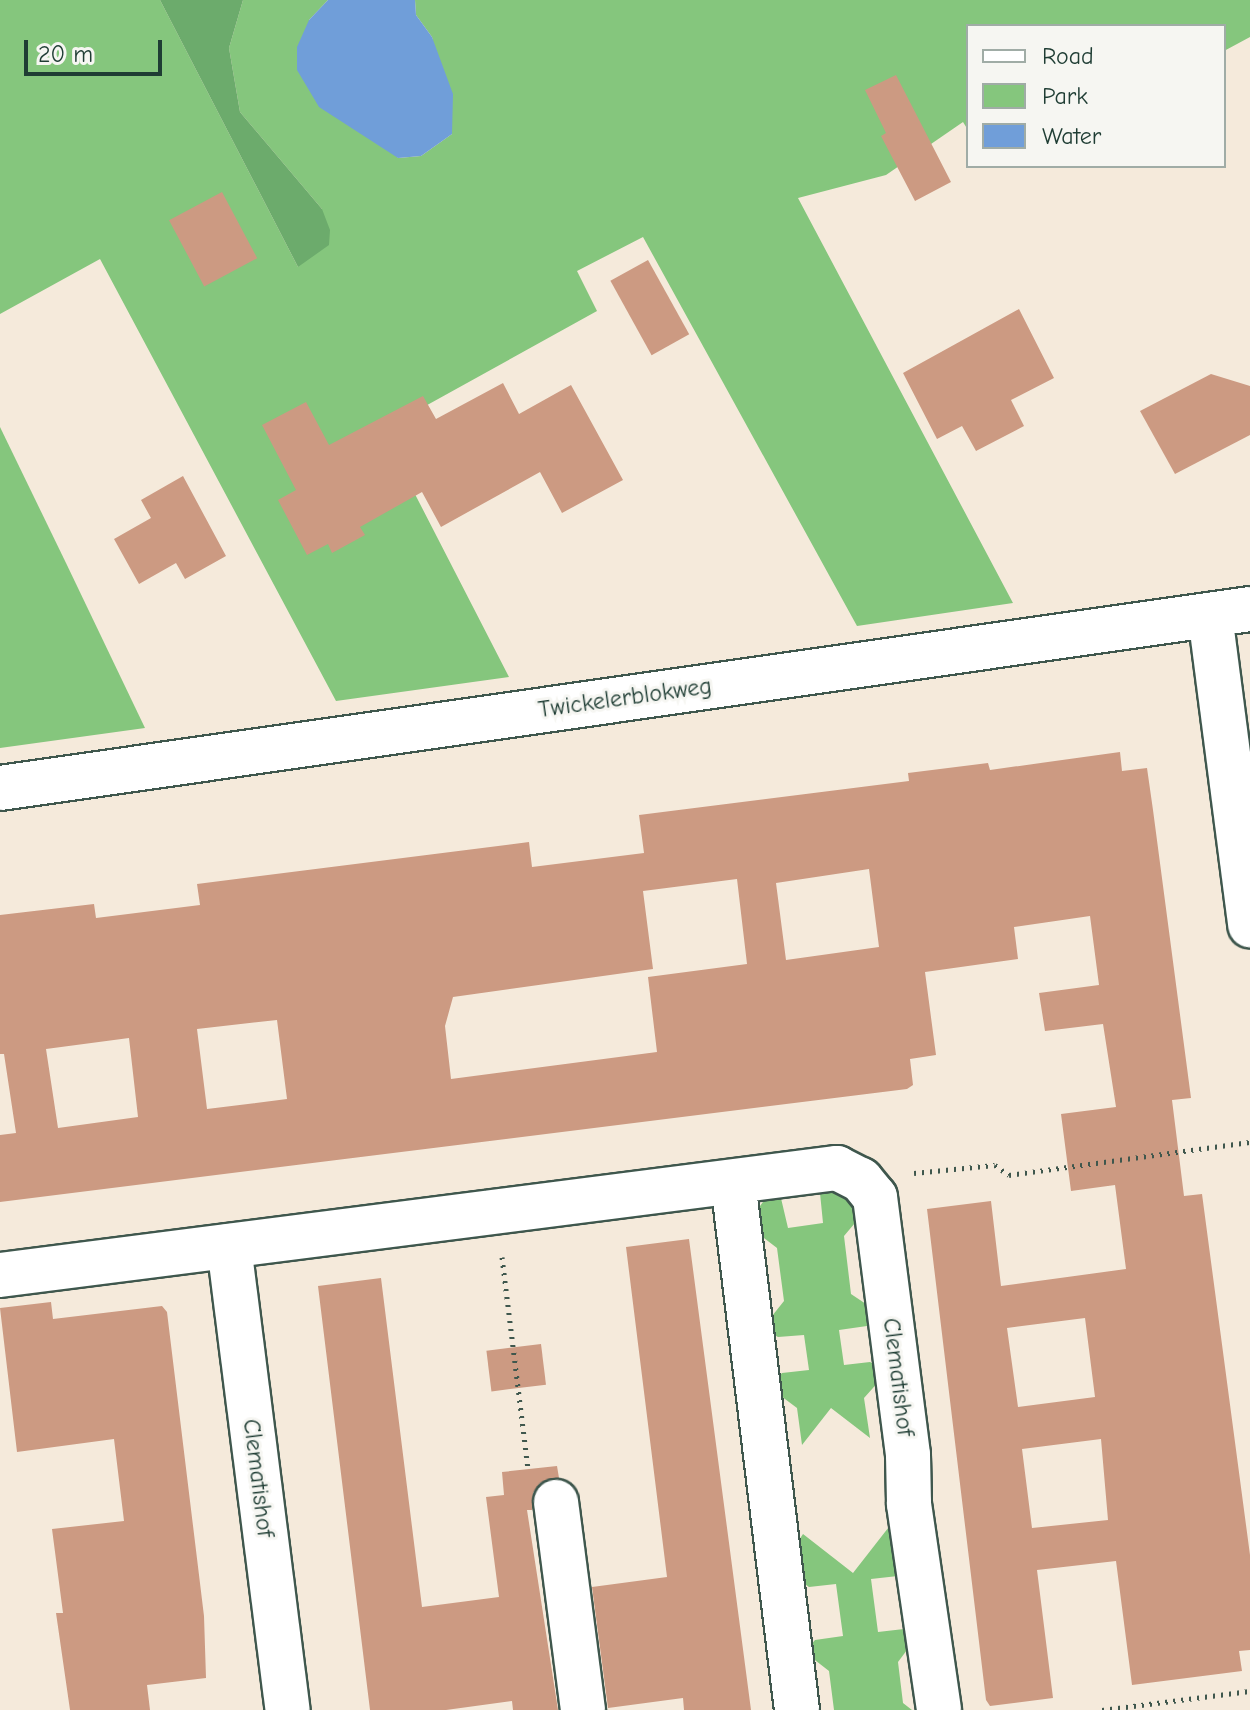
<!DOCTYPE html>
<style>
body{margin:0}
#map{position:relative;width:1250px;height:1710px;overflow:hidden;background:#f5eadb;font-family:"Comic Neue",sans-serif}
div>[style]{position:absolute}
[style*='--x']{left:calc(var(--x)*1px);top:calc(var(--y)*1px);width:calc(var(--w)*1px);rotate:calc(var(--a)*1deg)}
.green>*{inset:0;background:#85c67d}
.forest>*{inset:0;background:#6cab6c}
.water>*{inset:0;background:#709ed9}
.building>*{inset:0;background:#cc9a82;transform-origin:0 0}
.path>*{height:5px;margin-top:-2.5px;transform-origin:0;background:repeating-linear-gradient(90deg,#3f574d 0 2px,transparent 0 8px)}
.roads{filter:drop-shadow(2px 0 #3f574d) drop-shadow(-2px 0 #3f574d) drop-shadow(0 2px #3f574d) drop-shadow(0 -2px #3f574d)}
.minor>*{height:44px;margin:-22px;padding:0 22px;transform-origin:22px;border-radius:22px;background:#fff}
span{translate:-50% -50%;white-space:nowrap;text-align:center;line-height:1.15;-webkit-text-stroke:6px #f6f6f2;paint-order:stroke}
.street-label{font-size:24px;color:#1f3d34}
.legend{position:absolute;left:966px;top:24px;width:260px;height:144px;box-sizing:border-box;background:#f6f6f2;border:2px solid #a0aca6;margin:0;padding:10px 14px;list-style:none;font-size:24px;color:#1f3d34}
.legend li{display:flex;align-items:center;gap:16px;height:40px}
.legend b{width:40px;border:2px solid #a0aca6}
.scale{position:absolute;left:24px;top:40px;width:138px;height:36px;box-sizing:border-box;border:4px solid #1f3d34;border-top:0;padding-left:10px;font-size:24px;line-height:28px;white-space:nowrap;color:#1f3d34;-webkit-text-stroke:6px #f6f6f2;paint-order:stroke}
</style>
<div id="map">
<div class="green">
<i style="clip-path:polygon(0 0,160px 0,298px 267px,322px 209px,240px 112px,229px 48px,243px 0,328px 0,309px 20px,398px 158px,421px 156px,452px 134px,432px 37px,416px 15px,415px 0,1250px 0,1250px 37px,1224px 51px,1224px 26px,968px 26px,968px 130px,963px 122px,886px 175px,798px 198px,1013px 603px,857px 626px,643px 237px,577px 271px,597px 311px,382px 430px,509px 677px,336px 701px,100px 259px,0 314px)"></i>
<i style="clip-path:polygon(0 427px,66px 563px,145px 728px,0 748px)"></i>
<i style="clip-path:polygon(840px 1186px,858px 1200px,860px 1217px,844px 1236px,851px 1294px,872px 1308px,873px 1319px,867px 1326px,839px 1330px,844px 1365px,870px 1362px,879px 1367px,881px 1379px,864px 1398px,870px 1438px,831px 1408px,802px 1445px,797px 1408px,777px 1393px,775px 1381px,782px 1373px,809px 1370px,804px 1335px,778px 1337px,769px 1332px,768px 1321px,784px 1301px,777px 1248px,756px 1232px,755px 1213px,768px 1195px,780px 1194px,788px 1228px,823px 1223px,820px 1193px)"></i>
<i style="clip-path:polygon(892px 1523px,898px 1576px,871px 1579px,878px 1632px,904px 1629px,912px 1634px,913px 1642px,898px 1662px,903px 1703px,912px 1710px,834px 1710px,829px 1671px,811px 1657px,810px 1646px,815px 1640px,843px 1636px,836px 1584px,809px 1587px,802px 1582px,797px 1543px,803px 1534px,853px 1573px)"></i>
</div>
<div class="forest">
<i style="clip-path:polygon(160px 0,243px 0,229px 48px,240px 112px,322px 209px,330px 230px,329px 245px,298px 267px)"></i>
</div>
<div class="water">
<i style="clip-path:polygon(328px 0,415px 0,416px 15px,432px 37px,453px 94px,452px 134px,421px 156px,398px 158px,319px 107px,297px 70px,297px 47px,309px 20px)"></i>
</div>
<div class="building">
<i style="clip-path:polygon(896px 75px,951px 182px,915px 201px,881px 136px,886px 133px,865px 90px)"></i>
<i style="left:222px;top:192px;width:75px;height:60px;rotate:62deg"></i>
<i style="left:648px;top:260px;width:85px;height:43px;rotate:61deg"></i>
<i style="clip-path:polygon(1019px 309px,1054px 378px,1011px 400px,1024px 426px,976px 451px,962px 426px,937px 439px,903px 373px)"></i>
<i style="clip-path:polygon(1211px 374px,1250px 386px,1250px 435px,1175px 474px,1140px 411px)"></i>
<i style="clip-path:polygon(503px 383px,519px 414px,571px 385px,623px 480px,562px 513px,540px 472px,441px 527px,422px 492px,360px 527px,365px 535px,332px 553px,328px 544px,307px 555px,278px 500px,296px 490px,262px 425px,306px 402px,329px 445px,423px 396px,436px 419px)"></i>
<i style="clip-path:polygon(183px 476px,226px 556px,185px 579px,176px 563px,139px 584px,114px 539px,151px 518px,141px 500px)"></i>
<i style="clip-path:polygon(evenodd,1120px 752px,1122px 771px,1147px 768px,1153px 810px,1191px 1098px,1172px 1100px,1184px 1196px,1202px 1194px,1250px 1555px,1250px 1650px,1239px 1651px,1242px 1671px,1132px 1685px,1116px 1561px,1037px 1570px,1053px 1698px,990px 1706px,986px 1700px,927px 1209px,991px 1201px,1001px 1286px,1126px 1269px,1115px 1185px,1071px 1191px,1061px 1114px,1116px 1107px,1103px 1024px,1045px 1031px,1039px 993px,1099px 985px,1090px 916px,1014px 927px,1018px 959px,925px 972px,936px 1055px,910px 1059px,913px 1085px,907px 1089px,0 1202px,0 1135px,16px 1133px,4px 1054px,0 1054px,0 915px,94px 904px,96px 918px,200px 905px,197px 884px,529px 842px,532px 867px,644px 853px,639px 815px,909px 781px,908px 773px,988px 763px,990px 770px,1120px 752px,869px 869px,879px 947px,786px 960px,776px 883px,869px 869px,1120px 752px,737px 879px,747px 964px,648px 977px,657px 1052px,451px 1079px,445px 1026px,453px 997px,653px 969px,643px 891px,737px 879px,1120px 752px,277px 1020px,287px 1099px,207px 1109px,197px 1029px,277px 1020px,1120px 752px,129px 1038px,138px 1117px,58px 1128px,46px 1049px,129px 1038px,1120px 752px,1085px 1318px,1095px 1397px,1018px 1407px,1007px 1328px,1085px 1318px,1120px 752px,1101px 1439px,1108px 1520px,1032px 1528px,1022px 1449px,1101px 1439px)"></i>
<i style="clip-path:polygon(689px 1239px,751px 1710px,684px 1710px,683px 1698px,608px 1708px,592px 1587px,667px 1577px,626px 1247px)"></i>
<i style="clip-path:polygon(381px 1278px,422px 1607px,499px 1597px,486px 1497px,504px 1495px,502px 1472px,557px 1466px,559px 1478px,540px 1483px,533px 1493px,532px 1510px,527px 1510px,558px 1710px,513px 1710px,512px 1701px,446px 1710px,370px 1710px,318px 1286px)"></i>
<i style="clip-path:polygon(51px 1302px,53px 1319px,162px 1306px,167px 1312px,204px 1616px,206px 1678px,147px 1685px,150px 1710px,70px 1710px,56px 1613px,63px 1613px,52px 1529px,124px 1521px,114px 1439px,17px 1452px,0 1308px)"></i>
<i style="left:541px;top:1344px;width:41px;height:55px;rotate:83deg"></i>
</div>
<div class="path">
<i style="--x:914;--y:1173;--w:81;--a:-5.6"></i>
<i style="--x:995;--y:1165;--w:17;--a:36"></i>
<i style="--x:1009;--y:1175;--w:243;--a:-7.8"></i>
<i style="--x:502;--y:1257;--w:214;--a:83"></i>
<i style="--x:1102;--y:1710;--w:149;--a:-7.3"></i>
</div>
<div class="roads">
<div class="minor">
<i style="--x:1210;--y:615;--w:313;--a:82.6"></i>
<i style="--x:0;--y:788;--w:1263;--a:-8.15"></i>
<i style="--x:733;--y:1182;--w:532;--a:83.09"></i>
<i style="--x:229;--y:1246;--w:468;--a:82.8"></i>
<i style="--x:0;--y:1275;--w:844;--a:-7.29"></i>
<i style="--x:837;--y:1168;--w:27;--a:27"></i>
<i style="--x:861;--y:1180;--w:22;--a:51"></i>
<i style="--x:875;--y:1197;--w:260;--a:82.7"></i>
<i style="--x:908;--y:1455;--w:49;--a:88.8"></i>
<i style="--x:909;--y:1504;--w:208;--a:81.7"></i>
<i style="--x:556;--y:1502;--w:210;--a:82.6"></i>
</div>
</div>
<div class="street-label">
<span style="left:625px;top:698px;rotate:-8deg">Twickelerblokweg</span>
<span style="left:898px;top:1377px;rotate:83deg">Clematishof</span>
<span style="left:258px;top:1478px;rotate:83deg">Clematishof</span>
</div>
<ul class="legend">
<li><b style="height:10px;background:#fff"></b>Road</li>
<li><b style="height:22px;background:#85c67d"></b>Park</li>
<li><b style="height:22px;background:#709ed9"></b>Water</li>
</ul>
<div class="scale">20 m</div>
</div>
